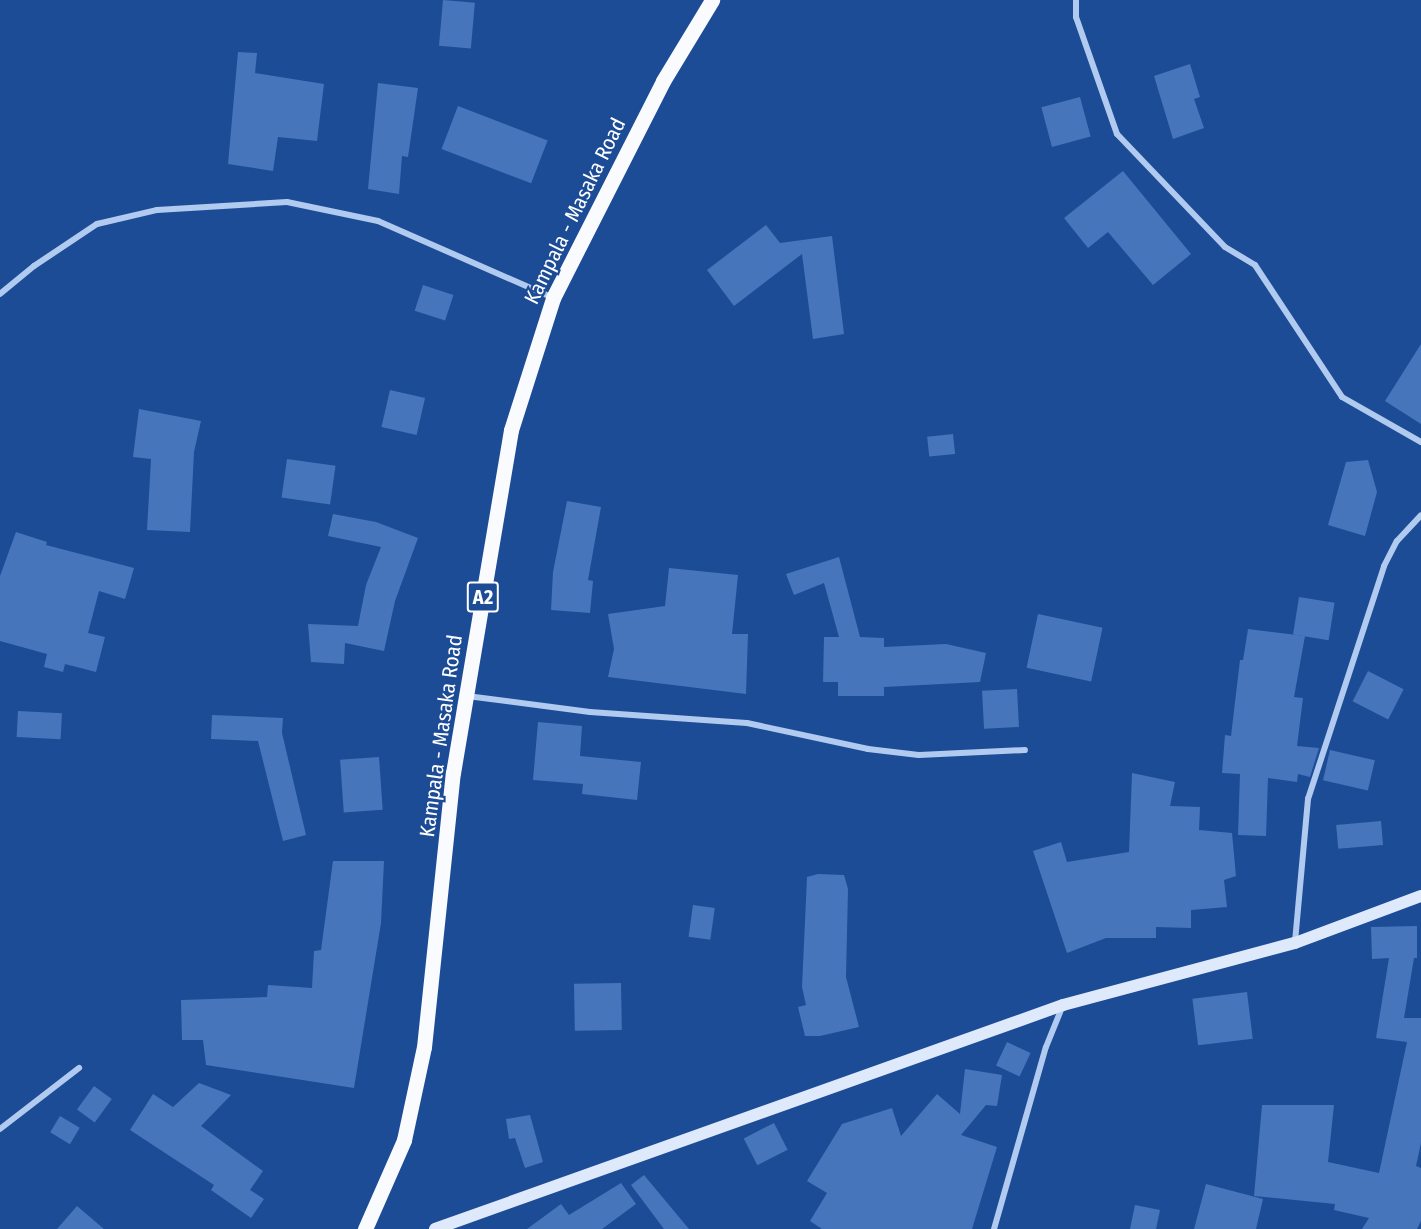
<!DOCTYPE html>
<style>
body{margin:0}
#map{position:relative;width:1421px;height:1229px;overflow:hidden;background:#1d4c96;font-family:"Fira Sans Condensed",sans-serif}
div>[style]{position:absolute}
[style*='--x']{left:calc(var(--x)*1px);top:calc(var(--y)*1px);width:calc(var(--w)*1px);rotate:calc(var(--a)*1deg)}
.building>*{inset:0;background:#4675bc;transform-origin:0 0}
.street>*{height:6px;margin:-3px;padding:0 3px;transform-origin:3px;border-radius:3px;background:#b1caef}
.secondary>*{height:12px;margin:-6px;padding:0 6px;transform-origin:6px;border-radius:6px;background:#dee9fb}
.primary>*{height:15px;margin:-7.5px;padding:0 7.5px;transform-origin:7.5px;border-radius:7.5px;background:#f9fbff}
span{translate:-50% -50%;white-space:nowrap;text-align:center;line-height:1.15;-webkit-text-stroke:4.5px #1d4c96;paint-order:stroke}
.shield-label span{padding:2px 4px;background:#1d4c96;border:2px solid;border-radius:4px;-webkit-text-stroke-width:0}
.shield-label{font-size:20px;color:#fff;font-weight:700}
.street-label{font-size:21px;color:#fff}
</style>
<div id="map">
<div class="building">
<i style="left:443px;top:0;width:32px;height:46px;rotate:5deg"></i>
<i style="clip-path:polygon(238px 52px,257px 53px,255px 73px,324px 84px,317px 141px,278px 137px,273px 171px,228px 164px)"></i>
<i style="clip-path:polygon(1190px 64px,1200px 97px,1194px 99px,1204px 128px,1173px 139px,1154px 76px)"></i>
<i style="clip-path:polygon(378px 83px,418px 88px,408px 157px,402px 156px,399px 194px,368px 189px)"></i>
<i style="left:1080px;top:97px;width:41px;height:40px;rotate:75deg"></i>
<i style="left:458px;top:106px;width:96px;height:46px;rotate:21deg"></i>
<i style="clip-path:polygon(1123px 171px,1191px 254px,1153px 285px,1108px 232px,1088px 248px,1064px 218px)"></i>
<i style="clip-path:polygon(766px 225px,780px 243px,832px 236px,844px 334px,813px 339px,802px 254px,734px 306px,707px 270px)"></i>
<i style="left:423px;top:285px;width:32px;height:27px;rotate:18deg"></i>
<i style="clip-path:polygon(1421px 344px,1421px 424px,1385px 401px)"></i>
<i style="left:390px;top:390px;width:36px;height:38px;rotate:13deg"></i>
<i style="clip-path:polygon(139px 409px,201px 421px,194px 452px,190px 532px,147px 530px,151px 459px,133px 457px)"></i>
<i style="left:953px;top:434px;width:20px;height:26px;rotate:84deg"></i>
<i style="left:287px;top:459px;width:49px;height:39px;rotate:8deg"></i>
<i style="clip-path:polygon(1368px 460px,1377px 492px,1365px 536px,1328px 525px,1346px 462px)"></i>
<i style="clip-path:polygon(567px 501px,601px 507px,588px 580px,593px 581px,590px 613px,551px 610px,553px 572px)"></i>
<i style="clip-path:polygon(333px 514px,376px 522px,418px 538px,395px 601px,384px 651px,345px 643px,344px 664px,311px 662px,308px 624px,358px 626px,366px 585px,381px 547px,328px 536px)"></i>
<i style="clip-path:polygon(16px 532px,47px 542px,46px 545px,134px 568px,125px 599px,99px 591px,88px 633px,105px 637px,96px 672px,65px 664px,63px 672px,44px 667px,47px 654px,0 641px,0 576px)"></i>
<i style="clip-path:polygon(839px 557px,860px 637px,884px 638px,884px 647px,946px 644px,986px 653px,980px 682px,884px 687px,884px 696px,838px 696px,838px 682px,823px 682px,824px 637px,839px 637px,824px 583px,794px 595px,786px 574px)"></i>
<i style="clip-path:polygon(669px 568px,738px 575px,732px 634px,748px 634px,746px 694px,608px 677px,614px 649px,608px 614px,665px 606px)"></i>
<i style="left:1299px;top:597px;width:36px;height:38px;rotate:9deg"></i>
<i style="left:1038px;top:614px;width:66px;height:55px;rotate:12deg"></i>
<i style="clip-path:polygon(1248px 629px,1305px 636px,1294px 697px,1303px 698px,1297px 746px,1319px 748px,1310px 777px,1298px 774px,1297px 782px,1268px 778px,1266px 836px,1238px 835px,1240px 774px,1222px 773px,1225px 735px,1231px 736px,1240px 660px,1243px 660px)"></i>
<i style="left:1368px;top:671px;width:40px;height:34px;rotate:27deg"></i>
<i style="left:1017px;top:689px;width:38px;height:35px;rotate:87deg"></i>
<i style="left:18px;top:711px;width:44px;height:26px;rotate:3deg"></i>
<i style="clip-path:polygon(212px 715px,283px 718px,282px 733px,306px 835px,283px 841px,258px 741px,211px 739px)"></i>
<i style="clip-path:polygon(538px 722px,582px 726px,580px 756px,641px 762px,637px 800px,582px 794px,583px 784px,533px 780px)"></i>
<i style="left:1330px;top:750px;width:46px;height:31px;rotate:13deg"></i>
<i style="left:379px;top:757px;width:53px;height:39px;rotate:86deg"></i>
<i style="clip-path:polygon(1132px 773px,1175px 782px,1170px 806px,1200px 807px,1199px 830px,1232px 833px,1236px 876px,1224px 880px,1227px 907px,1191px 910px,1191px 928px,1156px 927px,1156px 938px,1106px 938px,1067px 953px,1033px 851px,1061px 842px,1067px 862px,1129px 852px)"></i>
<i style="left:1381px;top:821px;width:24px;height:45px;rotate:85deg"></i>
<i style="clip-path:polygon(333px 861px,384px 861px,381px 923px,354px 1088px,206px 1065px,203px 1040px,182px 1040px,181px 1000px,267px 997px,268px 985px,312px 988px,314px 951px,321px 950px)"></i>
<i style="clip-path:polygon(818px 874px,844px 875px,848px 889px,846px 977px,859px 1027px,820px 1036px,805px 1036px,798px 1007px,806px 1005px,802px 987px,807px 877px)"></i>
<i style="left:693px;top:905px;width:22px;height:32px;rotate:8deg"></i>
<i style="clip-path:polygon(1417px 926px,1417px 958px,1414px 958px,1404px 1018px,1421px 1018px,1421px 1143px,1416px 1166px,1421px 1168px,1421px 1221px,1417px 1229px,1362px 1229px,1369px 1218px,1334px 1210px,1335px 1204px,1254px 1196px,1262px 1105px,1334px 1105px,1328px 1162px,1379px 1173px,1407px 1042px,1376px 1038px,1389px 958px,1372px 959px,1371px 927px)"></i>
<i style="left:621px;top:983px;width:47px;height:47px;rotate:89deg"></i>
<i style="left:1247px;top:992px;width:47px;height:55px;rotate:83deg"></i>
<i style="left:1007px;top:1042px;width:26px;height:26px;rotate:25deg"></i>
<i style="clip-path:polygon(965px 1069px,1002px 1075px,997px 1106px,986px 1105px,961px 1135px,997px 1147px,972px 1229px,822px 1229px,810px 1221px,827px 1193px,807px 1181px,842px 1124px,892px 1108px,901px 1136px,937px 1094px,960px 1114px)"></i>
<i style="clip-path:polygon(199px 1083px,231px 1095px,201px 1126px,263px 1171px,250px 1190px,264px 1199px,251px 1218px,211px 1190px,214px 1185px,130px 1130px,153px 1094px,173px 1107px)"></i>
<i style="left:94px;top:1086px;width:22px;height:29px;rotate:36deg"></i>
<i style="clip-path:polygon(530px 1115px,543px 1162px,525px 1168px,515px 1138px,509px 1139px,506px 1119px)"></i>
<i style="left:60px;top:1116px;width:23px;height:19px;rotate:31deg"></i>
<i style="left:774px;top:1123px;width:30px;height:34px;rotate:63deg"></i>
<i style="clip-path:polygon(644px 1175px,689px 1229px,664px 1229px,631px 1185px)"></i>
<i style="clip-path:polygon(621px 1183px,636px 1204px,602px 1229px,527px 1229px,561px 1204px,569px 1215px)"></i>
<i style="clip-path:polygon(1206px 1184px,1263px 1199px,1256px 1229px,1194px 1229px)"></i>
<i style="clip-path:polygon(1135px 1205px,1160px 1210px,1156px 1229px,1130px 1229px)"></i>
<i style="clip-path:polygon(77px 1206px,104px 1229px,57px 1229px)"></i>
</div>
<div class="street">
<i style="--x:1076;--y:0;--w:17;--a:90"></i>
<i style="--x:1076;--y:17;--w:124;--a:70.7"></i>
<i style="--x:1117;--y:134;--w:156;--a:46.3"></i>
<i style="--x:1225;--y:247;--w:35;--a:31"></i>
<i style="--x:1255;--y:265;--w:158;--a:56.6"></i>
<i style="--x:1342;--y:397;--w:91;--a:29.7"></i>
<i style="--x:0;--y:294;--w:44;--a:-39.5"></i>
<i style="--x:34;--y:266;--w:76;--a:-33.7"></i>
<i style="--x:97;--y:224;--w:62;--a:-13.1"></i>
<i style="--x:157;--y:210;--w:130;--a:-3.5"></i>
<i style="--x:287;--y:202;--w:93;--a:11.8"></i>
<i style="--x:378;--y:221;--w:191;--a:23.7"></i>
<i style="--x:467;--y:696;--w:124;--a:7.4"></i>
<i style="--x:590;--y:712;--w:157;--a:4"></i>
<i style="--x:747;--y:723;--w:124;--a:12.1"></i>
<i style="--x:868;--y:749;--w:51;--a:6.7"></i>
<i style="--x:919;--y:755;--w:106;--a:-2.7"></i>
<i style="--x:1295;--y:942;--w:144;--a:-84.8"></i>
<i style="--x:1308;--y:799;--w:245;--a:-71.9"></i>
<i style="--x:1384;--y:566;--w:28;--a:-63"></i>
<i style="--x:1397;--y:541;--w:35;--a:-47"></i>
<i style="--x:0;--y:1129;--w:100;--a:-37.7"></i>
<i style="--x:994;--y:1229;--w:189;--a:-74.1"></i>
<i style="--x:1046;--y:1047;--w:45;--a:-68"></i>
</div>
<div class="secondary">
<i style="--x:435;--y:1229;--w:667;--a:-19.63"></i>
<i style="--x:1063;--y:1005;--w:240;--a:-15"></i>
<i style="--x:1295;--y:943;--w:134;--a:-20.5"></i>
</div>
<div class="primary">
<i style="--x:365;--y:1229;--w:97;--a:-66.3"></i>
<i style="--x:404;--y:1140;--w:95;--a:-77.9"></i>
<i style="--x:424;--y:1047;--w:276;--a:-84"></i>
<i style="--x:453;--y:773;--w:348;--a:-80.4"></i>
<i style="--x:511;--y:430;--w:139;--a:-72.3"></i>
<i style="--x:553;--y:298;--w:243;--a:-63.1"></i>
<i style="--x:663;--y:81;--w:95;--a:-58.8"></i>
</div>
<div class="shield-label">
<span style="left:483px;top:597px">A2</span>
</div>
<div class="street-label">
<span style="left:575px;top:211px;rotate:-64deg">Kampala - Masaka Road</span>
<span style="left:441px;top:736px;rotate:-82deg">Kampala - Masaka Road</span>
</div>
</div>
